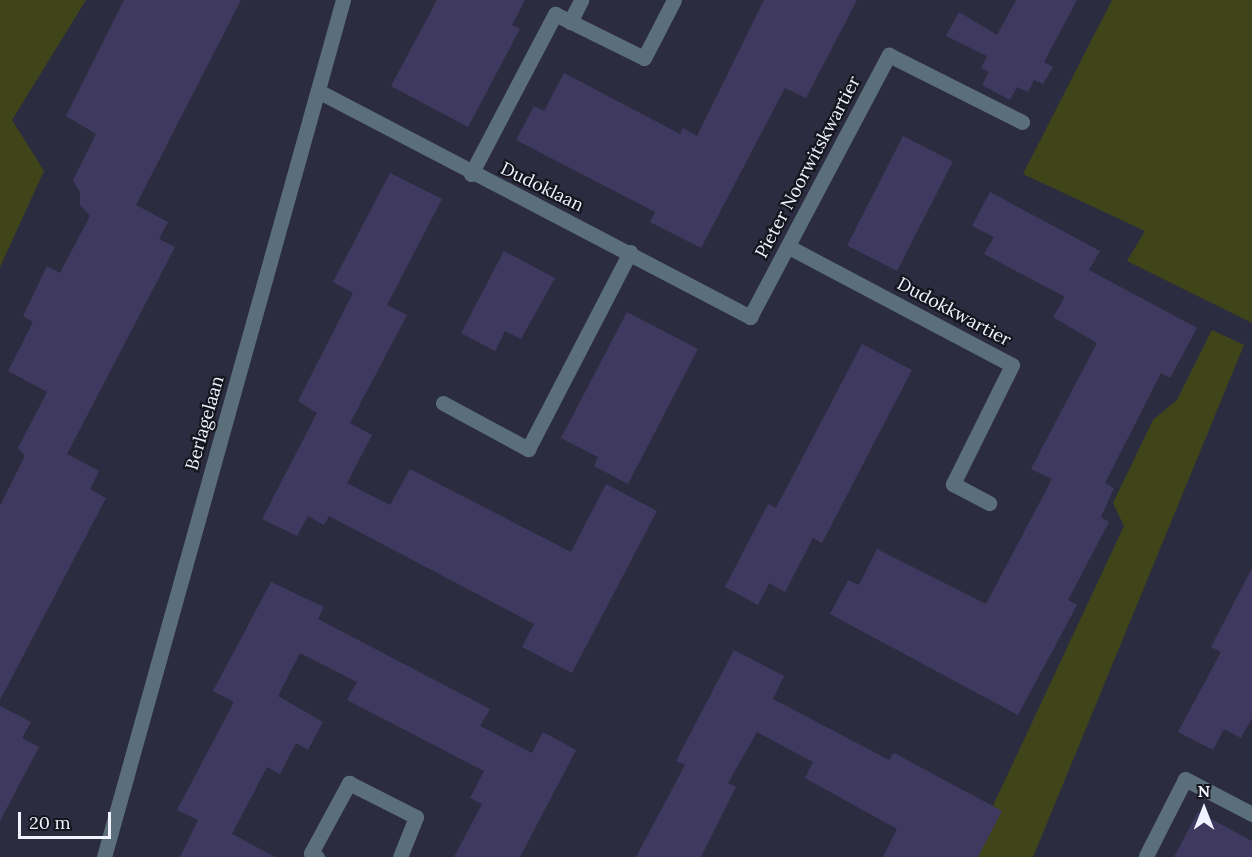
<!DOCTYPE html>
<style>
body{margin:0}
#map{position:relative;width:1252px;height:857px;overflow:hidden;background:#2c2c40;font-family:Lora,serif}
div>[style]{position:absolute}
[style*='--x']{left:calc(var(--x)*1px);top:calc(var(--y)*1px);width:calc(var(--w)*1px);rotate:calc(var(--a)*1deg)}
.green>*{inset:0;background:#3f4519}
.building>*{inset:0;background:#3f3960;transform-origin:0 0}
.minor>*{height:15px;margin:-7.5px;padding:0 7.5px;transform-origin:7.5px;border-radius:7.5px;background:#5b6f7b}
span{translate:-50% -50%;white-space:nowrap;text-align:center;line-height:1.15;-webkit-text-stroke:4.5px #15151e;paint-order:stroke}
.street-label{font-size:18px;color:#f1f2ff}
.north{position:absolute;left:1174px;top:779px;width:60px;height:60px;-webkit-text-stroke:4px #15151e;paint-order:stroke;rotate:0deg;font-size:16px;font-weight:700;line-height:24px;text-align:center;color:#f1f2ff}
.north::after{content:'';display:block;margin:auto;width:21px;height:27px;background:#f1f2ff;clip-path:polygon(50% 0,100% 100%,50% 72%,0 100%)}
.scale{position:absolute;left:18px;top:812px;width:93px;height:27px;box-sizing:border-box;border:3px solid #f1f2ff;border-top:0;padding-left:8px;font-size:18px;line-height:21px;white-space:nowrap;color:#f1f2ff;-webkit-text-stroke:4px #15151e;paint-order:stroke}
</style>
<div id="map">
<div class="green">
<i style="clip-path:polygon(0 0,86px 0,12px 120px,44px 171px,0 267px)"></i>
<i style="clip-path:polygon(1112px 0,1252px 0,1252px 323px,1127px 261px,1145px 231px,1023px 174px)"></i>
<i style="clip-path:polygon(1212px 330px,1244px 345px,1033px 857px,969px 857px,1124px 526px,1113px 503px,1153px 420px,1177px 400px)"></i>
</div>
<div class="building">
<i style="clip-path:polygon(124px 0,241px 0,136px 205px,168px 222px,159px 239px,175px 247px,67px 454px,99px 471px,90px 489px,106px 498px,0 700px,0 506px,25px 456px,18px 448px,47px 392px,8px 371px,33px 322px,23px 316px,47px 266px,60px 273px,90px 216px,80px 205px,80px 192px,73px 180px,96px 134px,66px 116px)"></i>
<i style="clip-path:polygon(437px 0,525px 0,512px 25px,520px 29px,468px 127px,391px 86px)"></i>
<i style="clip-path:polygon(764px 0,857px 0,806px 98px,785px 88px,701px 248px,650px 222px,655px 212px,516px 140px,534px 106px,544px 111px,564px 73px,680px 134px,683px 128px,697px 136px)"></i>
<i style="clip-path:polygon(1016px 0,1077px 0,1044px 62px,1053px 67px,1043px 84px,1034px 80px,1028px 92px,1017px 87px,1010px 100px,982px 85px,989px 72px,981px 68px,987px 56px,946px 36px,959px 12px,997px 35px)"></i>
<i style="left:903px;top:136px;width:56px;height:123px;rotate:27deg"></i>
<i style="clip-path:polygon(390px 173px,442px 199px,387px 305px,407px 315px,350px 423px,372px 435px,347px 483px,390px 505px,410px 469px,571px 552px,606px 484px,657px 511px,572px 673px,522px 647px,534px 624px,329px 516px,324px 525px,308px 516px,297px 536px,262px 519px,317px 413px,298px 401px,353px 293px,333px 282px)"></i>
<i style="clip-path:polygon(990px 192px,1100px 251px,1089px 270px,1197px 328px,1170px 378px,1161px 373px,1105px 483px,1114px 488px,1101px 517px,1109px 522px,1068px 600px,1077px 605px,1018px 715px,830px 614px,848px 580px,859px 585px,877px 549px,986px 604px,1052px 479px,1031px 469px,1097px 343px,1053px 317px,1065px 297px,984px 254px,994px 237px,972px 226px)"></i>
<i style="clip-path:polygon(504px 251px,555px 278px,521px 339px,505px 331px,495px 351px,461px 333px)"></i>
<i style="clip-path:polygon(627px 312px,698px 349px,628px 484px,594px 466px,598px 457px,561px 438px)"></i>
<i style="clip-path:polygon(862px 344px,912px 370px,822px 543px,813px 538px,785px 592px,769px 583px,758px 605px,725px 587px,768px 504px,776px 508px)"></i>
<i style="clip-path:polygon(1252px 568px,1252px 718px,1241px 738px,1224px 729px,1213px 750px,1178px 732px,1221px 652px,1211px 647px)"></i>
<i style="clip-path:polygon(271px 582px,324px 607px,318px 619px,490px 709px,480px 726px,532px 753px,543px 732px,576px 750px,520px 857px,454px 857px,482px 804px,470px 798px,484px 771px,347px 700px,357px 682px,300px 653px,278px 696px,323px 722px,308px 750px,296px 743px,280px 774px,267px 767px,232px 834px,275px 857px,180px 857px,198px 820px,177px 810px,234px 702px,213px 691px)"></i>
<i style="clip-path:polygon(734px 650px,784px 676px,773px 699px,889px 760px,894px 753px,1002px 811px,978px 857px,883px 857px,897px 829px,805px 778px,813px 762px,757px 732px,728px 783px,736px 787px,701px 857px,636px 857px,685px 765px,676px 761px)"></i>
<i style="clip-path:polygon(0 706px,31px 722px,22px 738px,39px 747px,0 821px)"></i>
<i style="clip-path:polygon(1198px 812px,1252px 841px,1252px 857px,1174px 857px)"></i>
</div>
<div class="minor">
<i style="--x:570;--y:22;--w:25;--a:-63"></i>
<i style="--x:318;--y:91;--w:488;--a:27.6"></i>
<i style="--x:750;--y:317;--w:297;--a:-62.1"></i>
<i style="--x:889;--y:55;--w:149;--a:26.7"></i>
<i style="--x:471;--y:174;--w:181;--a:-62.3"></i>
<i style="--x:555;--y:14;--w:99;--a:26.3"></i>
<i style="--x:644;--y:58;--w:65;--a:-62.7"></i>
<i style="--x:789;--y:247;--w:252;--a:27.9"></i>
<i style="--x:1012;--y:365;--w:133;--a:116.4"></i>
<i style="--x:953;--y:484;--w:41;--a:27.8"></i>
<i style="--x:443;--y:403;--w:97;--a:28.4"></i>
<i style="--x:528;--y:449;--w:222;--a:-62.6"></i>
<i style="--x:1146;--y:856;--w:86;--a:-63.1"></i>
<i style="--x:1185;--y:779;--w:76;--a:27.6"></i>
<i style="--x:104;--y:857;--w:890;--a:-74.42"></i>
<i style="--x:317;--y:857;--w:7;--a:-146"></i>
<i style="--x:311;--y:853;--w:80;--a:-61.5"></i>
<i style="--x:349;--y:783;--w:75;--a:26.9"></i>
<i style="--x:416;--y:817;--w:43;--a:111.8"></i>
</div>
<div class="street-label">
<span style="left:808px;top:167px;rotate:-62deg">Pieter Noorwitskwartier</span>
<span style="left:542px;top:187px;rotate:26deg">Dudoklaan</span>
<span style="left:954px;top:312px;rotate:28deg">Dudokkwartier</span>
<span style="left:205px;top:423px;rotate:-74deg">Berlagelaan</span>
</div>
<div class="north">N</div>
<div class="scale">20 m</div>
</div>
